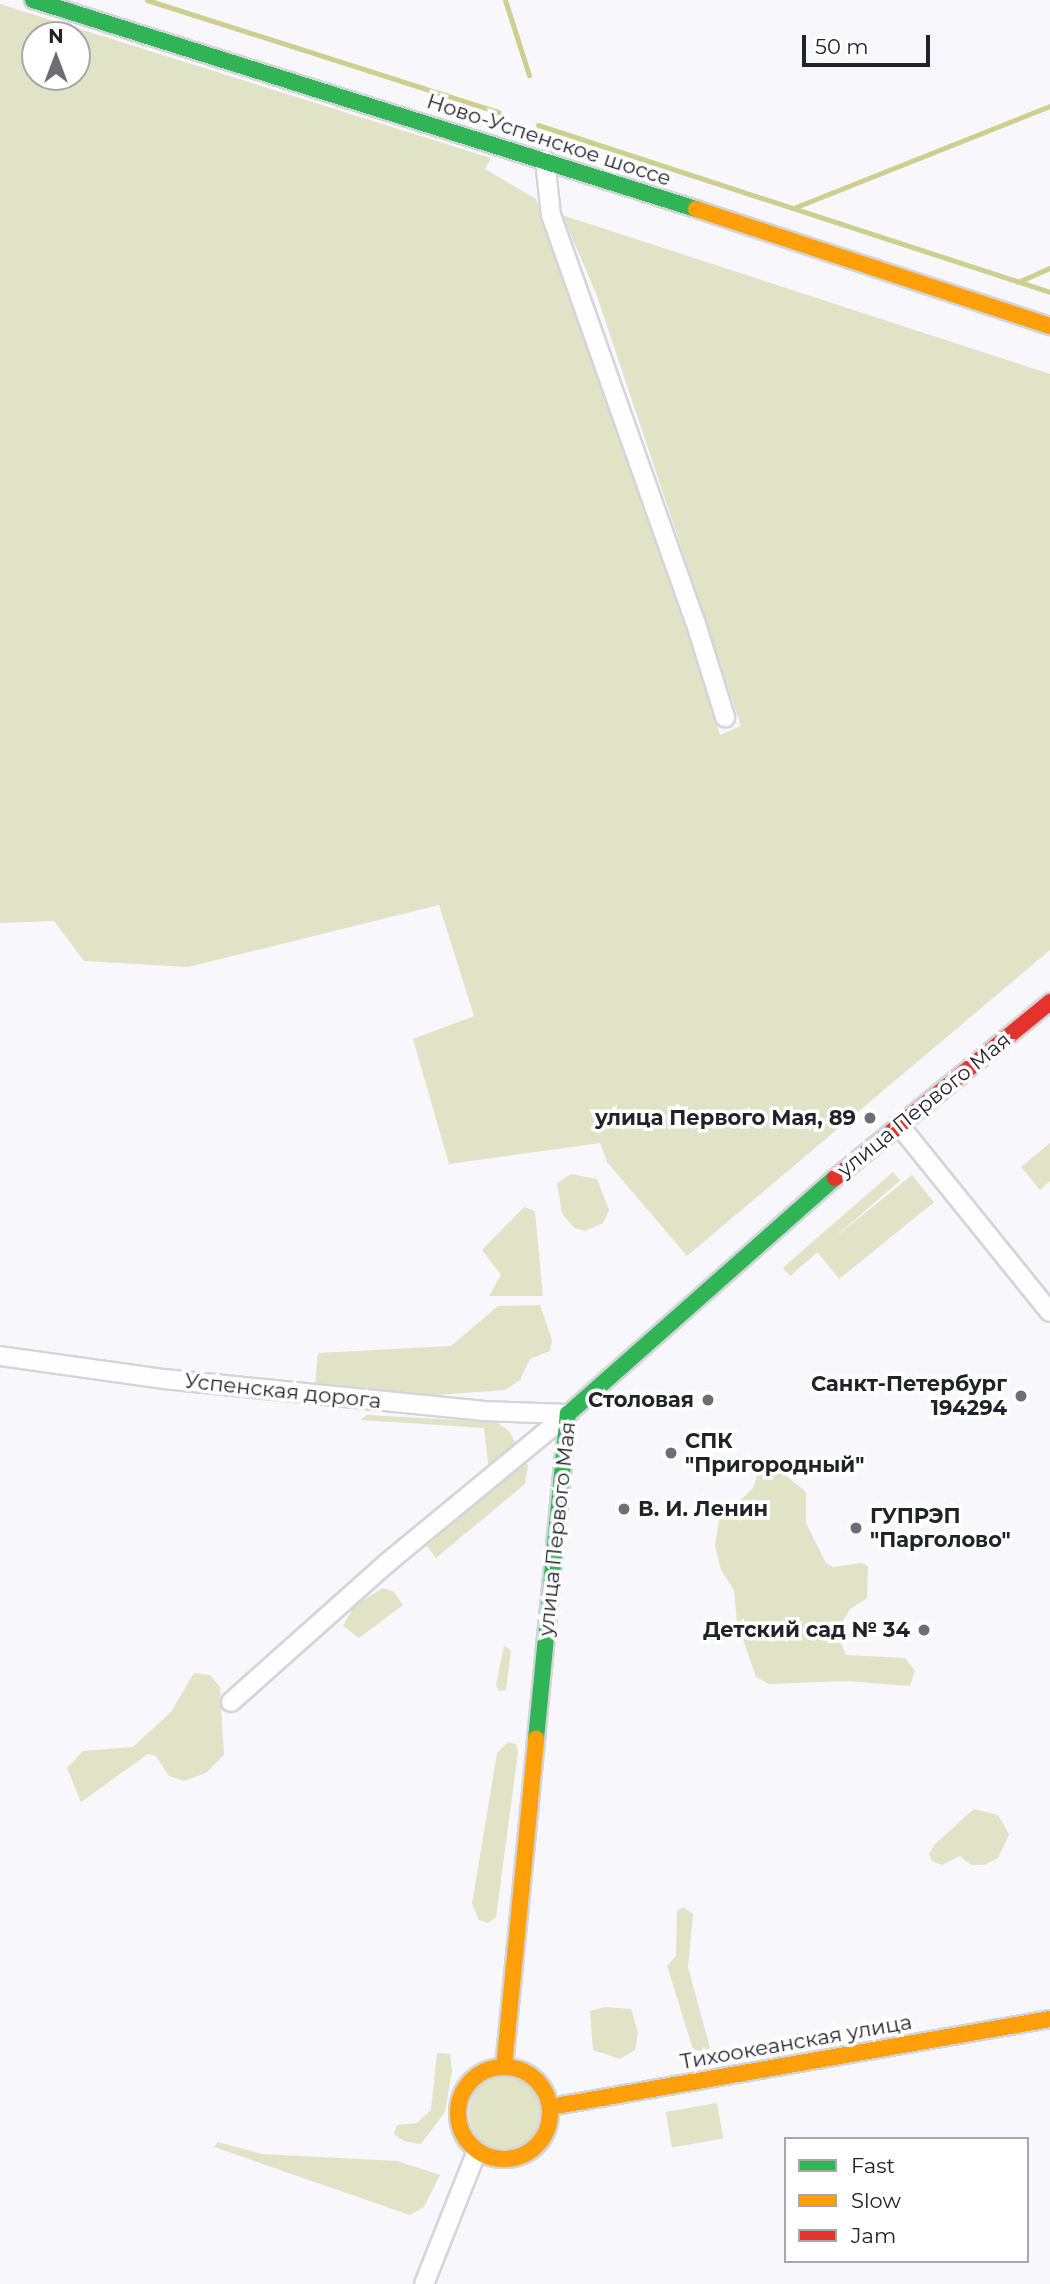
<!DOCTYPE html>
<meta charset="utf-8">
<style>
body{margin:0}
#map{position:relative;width:1050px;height:2284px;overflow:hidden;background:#f7f7fc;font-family:Montserrat,sans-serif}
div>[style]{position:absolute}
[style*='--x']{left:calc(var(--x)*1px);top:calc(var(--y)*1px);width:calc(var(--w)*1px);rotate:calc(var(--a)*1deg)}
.green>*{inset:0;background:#e0e3c6;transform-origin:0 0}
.round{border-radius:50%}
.stream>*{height:5px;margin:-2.5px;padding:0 2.5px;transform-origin:2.5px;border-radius:2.5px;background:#ccd08e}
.roads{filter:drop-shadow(2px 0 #d4d5da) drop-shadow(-2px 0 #d4d5da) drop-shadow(0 2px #d4d5da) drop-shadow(0 -2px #d4d5da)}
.street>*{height:18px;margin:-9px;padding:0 9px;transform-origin:9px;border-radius:9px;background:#fefeff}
.fast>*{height:16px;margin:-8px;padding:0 8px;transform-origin:8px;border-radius:8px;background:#30b455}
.slow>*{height:16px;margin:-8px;padding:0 8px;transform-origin:8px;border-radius:8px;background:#ff9f0a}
.slow>.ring{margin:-8px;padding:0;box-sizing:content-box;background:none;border:16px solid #ff9f0a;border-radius:50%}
.jam>*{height:16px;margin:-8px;padding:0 8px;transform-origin:8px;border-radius:8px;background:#e5322d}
.dots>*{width:19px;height:19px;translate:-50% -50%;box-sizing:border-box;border:4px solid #fff;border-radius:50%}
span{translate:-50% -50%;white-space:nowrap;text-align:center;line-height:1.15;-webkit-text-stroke:7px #fff;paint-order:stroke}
.street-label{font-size:21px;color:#222329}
.poi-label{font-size:21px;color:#222329;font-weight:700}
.right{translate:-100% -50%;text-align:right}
.left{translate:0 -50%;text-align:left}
.legend{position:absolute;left:784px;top:2137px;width:245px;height:126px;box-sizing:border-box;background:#fff;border:2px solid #a7a7a9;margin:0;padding:9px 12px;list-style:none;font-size:21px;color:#222329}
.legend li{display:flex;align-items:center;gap:14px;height:35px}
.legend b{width:35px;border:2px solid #a7a7a9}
.north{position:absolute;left:21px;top:21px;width:70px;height:70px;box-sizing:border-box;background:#fff;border:2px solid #a7a7a9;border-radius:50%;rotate:0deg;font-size:19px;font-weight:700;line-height:28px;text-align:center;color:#222329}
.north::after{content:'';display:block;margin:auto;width:24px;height:32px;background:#6d6d73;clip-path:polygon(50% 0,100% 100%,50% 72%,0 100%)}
.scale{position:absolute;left:802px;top:35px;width:128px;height:32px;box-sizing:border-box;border:4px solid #222329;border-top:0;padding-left:9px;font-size:21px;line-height:24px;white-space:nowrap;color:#222329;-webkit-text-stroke:5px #fff;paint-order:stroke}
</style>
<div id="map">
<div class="green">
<i style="clip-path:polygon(evenodd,0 4px,491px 158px,485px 169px,536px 199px,671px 579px,720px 735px,741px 726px,596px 293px,562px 215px,1050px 374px,1050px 950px,687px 1256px,607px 1162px,600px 1143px,449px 1164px,413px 1039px,474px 1016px,439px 905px,188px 967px,84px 961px,54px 921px,0 923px,0 4px,35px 35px,77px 35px,77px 77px,35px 77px,35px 35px)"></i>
<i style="clip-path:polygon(1050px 1143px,1050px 1181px,1040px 1190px,1021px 1167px)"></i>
<i style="left:893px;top:1172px;width:11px;height:146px;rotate:49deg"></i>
<i style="clip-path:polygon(571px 1174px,597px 1179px,609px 1210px,603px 1223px,585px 1231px,574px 1228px,562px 1213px,557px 1183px)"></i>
<i style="left:912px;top:1175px;width:35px;height:122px;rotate:51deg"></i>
<i style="clip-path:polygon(524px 1207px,535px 1211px,543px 1296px,489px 1296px,501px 1275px,482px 1250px)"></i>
<i style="clip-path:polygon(540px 1305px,552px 1340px,550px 1351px,530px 1359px,520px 1380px,505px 1390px,436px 1395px,315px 1384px,318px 1353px,451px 1346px,498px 1306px)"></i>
<i style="clip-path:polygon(367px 1415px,496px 1422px,509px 1431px,528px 1466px,525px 1484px,436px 1558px,427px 1546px,491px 1489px,484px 1428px,360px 1420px)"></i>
<i style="clip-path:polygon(773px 1465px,806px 1492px,806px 1523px,826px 1563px,833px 1567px,861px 1563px,868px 1566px,867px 1598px,850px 1609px,841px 1624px,840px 1641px,846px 1655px,905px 1658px,915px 1671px,910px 1686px,846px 1681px,769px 1684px,756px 1677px,737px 1622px,734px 1590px,721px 1570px,715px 1545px,719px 1521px,753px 1488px,759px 1469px)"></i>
<i style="clip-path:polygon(383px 1588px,394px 1592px,403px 1605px,359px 1638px,343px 1626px,354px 1606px)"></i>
<i style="clip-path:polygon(504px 1646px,511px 1650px,506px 1690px,499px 1691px,496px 1685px)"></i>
<i style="clip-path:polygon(194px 1673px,210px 1675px,220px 1687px,224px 1755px,206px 1773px,184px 1781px,169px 1776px,156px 1756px,148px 1754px,81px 1802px,67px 1768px,83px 1751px,133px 1747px,171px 1712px)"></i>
<i style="clip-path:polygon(508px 1742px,516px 1744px,518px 1752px,496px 1917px,488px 1923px,479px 1920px,472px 1904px,497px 1753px)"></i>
<i style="clip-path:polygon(974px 1809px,998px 1815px,1004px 1825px,1009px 1835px,998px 1858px,984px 1865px,971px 1865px,960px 1856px,942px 1865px,932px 1861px,929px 1854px,935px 1844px)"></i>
<i style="clip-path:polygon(683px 1907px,693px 1914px,688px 1967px,710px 2048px,703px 2052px,693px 2049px,667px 1966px,676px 1956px,677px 1911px)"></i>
<i style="clip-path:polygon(605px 2007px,631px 2009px,638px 2033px,635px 2050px,620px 2059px,593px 2050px,590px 2011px)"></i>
<i style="clip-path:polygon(437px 2053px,450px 2054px,452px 2071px,445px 2112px,421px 2144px,404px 2141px,394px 2134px,397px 2125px,417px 2123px,431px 2110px)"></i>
<i class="round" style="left:469px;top:2077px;width:72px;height:72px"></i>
<i style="left:717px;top:2103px;width:36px;height:52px;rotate:80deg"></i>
<i style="clip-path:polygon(218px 2142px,262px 2154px,397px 2161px,440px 2175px,424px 2207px,410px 2215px,214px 2147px)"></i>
</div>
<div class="stream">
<i style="--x:147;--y:0;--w:369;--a:17.7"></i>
<i style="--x:505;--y:0;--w:79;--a:72.3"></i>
<i style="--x:538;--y:125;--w:539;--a:18.06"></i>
<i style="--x:796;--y:207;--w:273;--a:-21.7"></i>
<i style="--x:1018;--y:282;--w:35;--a:-24"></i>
</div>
<div class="roads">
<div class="street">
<i style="--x:545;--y:160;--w:55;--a:83.8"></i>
<i style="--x:551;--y:215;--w:431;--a:70.5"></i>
<i style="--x:695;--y:621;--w:101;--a:72.6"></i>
<i style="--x:899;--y:1125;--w:240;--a:51.1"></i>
<i style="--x:0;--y:1356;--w:166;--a:8"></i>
<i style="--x:164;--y:1379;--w:320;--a:5.7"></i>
<i style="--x:482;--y:1411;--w:86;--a:2"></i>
<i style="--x:231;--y:1702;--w:209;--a:-41.7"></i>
<i style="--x:387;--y:1563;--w:234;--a:-39.5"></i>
<i style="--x:424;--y:2284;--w:143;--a:-68.3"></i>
</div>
<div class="fast">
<i style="--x:33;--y:0;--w:695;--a:17.5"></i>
<i style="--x:536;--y:1739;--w:327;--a:-84.4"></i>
<i style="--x:568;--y:1414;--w:356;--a:-41.5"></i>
</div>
<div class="slow">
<i style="--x:696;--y:209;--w:373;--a:18.3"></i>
<i style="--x:504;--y:2067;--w:330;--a:-84.4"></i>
<i class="ring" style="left:458px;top:2067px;width:76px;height:76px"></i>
<i style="--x:550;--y:2107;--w:508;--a:-9.98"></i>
</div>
<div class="jam">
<i style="--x:835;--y:1178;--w:278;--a:-39.3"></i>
</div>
</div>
<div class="dots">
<i style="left:870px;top:1118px;background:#6d6d73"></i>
<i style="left:1021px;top:1396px;background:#6d6d73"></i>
<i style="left:708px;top:1400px;background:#6d6d73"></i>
<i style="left:671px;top:1453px;background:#6d6d73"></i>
<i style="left:624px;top:1509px;background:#6d6d73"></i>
<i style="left:856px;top:1528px;background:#6d6d73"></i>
<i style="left:924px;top:1630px;background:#6d6d73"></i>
</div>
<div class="street-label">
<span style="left:549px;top:140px;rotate:18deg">Ново-Успенское шоссе</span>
<span style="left:924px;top:1105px;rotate:-39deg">улица Первого Мая</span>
<span style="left:283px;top:1391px;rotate:6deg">Успенская дорога</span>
<span style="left:557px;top:1529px;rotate:-84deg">улица Первого Мая</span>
<span style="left:796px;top:2042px;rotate:-10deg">Тихоокеанская улица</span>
</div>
<div class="poi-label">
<span class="right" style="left:856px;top:1118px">улица Первого Мая, 89</span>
<span class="right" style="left:1007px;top:1396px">Санкт-Петербург<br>194294</span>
<span class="right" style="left:694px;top:1400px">Столовая</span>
<span class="left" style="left:685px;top:1453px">СПК<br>"Пригородный"</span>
<span class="left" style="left:638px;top:1509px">В. И. Ленин</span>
<span class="left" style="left:870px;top:1528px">ГУПРЭП<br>"Парголово"</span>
<span class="right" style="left:910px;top:1630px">Детский сад № 34</span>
</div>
<ul class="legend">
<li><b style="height:9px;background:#30b455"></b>Fast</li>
<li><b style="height:9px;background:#ff9f0a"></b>Slow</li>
<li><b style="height:9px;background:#e5322d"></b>Jam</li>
</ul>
<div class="north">N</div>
<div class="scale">50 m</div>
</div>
